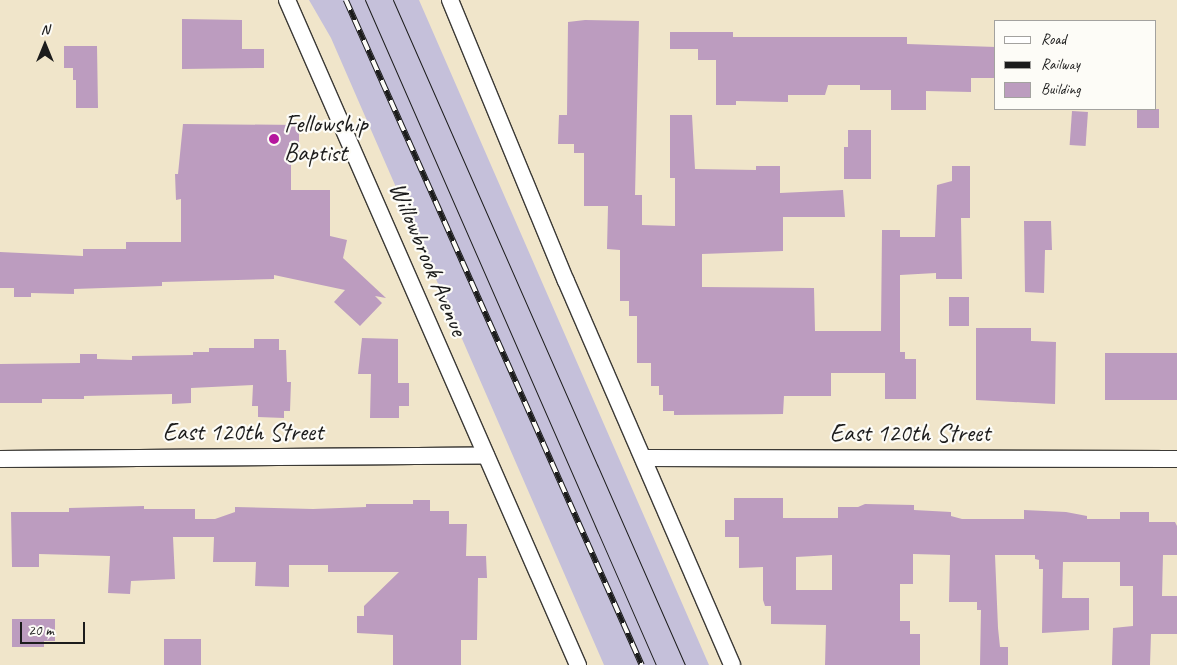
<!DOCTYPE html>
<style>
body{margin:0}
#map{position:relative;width:1177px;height:665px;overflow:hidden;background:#f0e5ca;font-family:Caveat,sans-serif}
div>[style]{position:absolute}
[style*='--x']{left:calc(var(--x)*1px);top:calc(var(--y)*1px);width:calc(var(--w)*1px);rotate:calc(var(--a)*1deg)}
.industrial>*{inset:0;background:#c5c0da}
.building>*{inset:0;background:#bc9cbf;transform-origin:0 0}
.roads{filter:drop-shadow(1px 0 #3c3a36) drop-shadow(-1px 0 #3c3a36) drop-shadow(0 1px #3c3a36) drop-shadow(0 -1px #3c3a36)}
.street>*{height:16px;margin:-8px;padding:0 8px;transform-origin:8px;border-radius:8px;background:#fff}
.tram>*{height:1px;margin:-0.5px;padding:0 0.5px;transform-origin:0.5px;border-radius:0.5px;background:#1c1c1c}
.rail>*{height:5.5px;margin-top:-2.75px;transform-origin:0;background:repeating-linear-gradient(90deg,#fdfcf7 0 11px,#1c1c1c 0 22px);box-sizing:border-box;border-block:1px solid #1c1c1c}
.dots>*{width:14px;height:14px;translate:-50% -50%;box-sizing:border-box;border:2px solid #fdfcf7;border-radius:50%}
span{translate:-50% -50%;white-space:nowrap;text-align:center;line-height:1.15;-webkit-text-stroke:4.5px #fdfcf7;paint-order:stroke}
.poi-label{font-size:25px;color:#1c1c1c}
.left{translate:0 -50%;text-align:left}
.street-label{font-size:25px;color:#1c1c1c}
.legend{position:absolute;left:994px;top:20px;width:162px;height:90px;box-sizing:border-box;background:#fdfcf7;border:1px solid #a3a29f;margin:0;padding:6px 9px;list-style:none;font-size:15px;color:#1c1c1c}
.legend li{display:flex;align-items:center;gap:10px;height:25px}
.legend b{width:25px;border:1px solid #a3a29f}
.north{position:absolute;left:20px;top:20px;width:50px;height:50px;-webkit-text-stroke:4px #fdfcf7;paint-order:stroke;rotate:0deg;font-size:14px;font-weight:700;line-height:20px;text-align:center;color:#1c1c1c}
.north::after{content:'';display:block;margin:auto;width:18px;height:22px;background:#1c1c1c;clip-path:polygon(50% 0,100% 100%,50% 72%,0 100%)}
.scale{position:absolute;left:20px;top:622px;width:65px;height:22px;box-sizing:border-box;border:2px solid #1c1c1c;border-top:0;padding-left:6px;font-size:15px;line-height:18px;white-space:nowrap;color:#1c1c1c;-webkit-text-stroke:4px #fdfcf7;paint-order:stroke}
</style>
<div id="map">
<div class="industrial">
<i style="clip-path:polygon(309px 0,419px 0,709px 665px,604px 665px,331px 38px)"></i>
</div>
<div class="building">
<i style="clip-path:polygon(182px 19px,242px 20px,242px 49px,264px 49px,264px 68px,182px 69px)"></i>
<i style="clip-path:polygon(585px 20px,639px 21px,635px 195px,642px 195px,642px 225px,675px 226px,675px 178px,670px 178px,670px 115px,692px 115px,695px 169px,756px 170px,756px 166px,780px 166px,780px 193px,843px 190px,845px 217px,783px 217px,783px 251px,702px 254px,702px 287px,814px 288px,815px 331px,881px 331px,882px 230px,900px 230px,900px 237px,935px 237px,937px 185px,952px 181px,952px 166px,970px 166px,970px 218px,961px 218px,962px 279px,936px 279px,936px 273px,900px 275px,900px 352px,905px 352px,905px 359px,916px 359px,916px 399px,885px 399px,885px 373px,831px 373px,831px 396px,784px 396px,783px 414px,674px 415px,674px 411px,663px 411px,663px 395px,659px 395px,659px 386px,651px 386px,651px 363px,637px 363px,637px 316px,629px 316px,629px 301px,620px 301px,620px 250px,607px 249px,608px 206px,584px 206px,584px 153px,574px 153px,574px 144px,558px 144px,559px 115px,567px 115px,568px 22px)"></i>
<i style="clip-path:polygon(670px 32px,733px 32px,733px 37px,907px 37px,907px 44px,996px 47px,996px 78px,971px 78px,971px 92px,926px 91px,926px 110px,891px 110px,891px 90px,860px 90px,860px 85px,828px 85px,825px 95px,788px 95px,788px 102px,736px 101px,736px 105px,716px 105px,716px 60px,698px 60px,698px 49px,670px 49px)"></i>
<i style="clip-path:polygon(64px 46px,97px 46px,98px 108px,76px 108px,76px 80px,73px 80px,73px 68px,64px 68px)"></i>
<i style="left:1137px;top:109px;width:22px;height:19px"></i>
<i style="left:1072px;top:111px;width:16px;height:34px;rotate:4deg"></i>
<i style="clip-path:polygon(183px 124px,299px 125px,299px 153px,291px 153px,291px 190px,330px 190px,330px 236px,347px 240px,343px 258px,386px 298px,375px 296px,382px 303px,360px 326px,334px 302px,345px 290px,274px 275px,274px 279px,162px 282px,162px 286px,74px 289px,74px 294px,31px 293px,31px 297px,14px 297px,14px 288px,0 288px,0 252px,83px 256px,83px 249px,126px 249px,126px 242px,181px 242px,181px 199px,176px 200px,175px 174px,178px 174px)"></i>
<i style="clip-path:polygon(848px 130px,871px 130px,871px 179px,844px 179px,844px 147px,848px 147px)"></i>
<i style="clip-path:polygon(1024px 221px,1051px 221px,1052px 250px,1045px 250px,1044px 293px,1025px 292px)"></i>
<i style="left:949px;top:297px;width:20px;height:29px"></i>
<i style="clip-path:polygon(976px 328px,1031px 328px,1031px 341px,1056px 342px,1055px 404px,976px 400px)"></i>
<i style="clip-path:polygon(362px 338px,398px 339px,398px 383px,409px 383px,409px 406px,399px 406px,399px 418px,370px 418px,371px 374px,358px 374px)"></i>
<i style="clip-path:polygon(254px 339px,279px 339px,279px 350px,286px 350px,287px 382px,291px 382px,290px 411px,284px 411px,284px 418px,258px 417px,258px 406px,252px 406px,253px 385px,191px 388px,191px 403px,172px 404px,172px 394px,84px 396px,84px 399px,42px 399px,42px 403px,0 403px,0 364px,80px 363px,80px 354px,97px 354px,97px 359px,132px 360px,132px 356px,193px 355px,193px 352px,209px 352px,209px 348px,254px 348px)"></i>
<i style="left:1105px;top:353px;width:72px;height:47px"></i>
<i style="clip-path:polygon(evenodd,734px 498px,783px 498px,783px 518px,838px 518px,838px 507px,858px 507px,865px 504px,914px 505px,914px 510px,951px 512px,951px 516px,962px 519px,1024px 519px,1024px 510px,1066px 512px,1087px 516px,1087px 519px,1120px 519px,1120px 512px,1149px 512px,1149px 522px,1175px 522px,1177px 526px,1177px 555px,1163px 555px,1162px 596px,1177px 596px,1177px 634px,1151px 634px,1150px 665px,1112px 665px,1113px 628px,1133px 626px,1133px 586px,1120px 586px,1120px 562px,1063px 562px,1062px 598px,1089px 598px,1089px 630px,1042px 633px,1043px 569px,1039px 569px,1039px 560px,1035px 559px,1035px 555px,995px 555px,998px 628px,1000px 647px,1008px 647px,1008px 665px,980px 665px,981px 610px,977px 610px,977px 602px,949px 602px,950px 555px,913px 554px,913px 584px,900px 584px,900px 621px,910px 621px,910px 634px,920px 634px,920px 665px,825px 665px,826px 625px,771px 624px,771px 606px,765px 606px,763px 600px,763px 567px,739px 568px,739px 537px,725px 537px,725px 520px,734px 520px,734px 498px,832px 555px,832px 590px,796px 590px,796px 557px,832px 555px)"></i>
<i style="clip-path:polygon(413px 500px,430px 500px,430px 511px,449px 511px,449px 524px,467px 524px,466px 556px,486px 556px,487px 578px,478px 578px,477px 640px,461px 640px,461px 665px,393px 665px,393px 635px,357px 633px,357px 616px,364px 616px,364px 606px,399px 572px,328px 572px,328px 565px,289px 565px,289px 587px,255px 586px,256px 562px,213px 562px,214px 537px,173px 537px,175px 579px,131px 581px,130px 594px,108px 593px,110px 556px,39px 554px,39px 567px,12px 567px,11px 512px,69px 512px,69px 508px,144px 506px,144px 509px,195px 509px,195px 519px,215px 519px,235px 512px,235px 507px,313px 509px,366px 507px,366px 504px,413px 504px)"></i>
<i style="clip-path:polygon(12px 619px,55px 619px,55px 641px,44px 641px,44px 647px,12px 647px)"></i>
<i style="left:164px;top:639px;width:37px;height:26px"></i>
</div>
<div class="roads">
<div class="street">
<i style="--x:287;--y:0;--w:726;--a:66.37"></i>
<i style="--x:450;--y:0;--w:304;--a:67.6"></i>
<i style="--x:566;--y:281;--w:418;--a:66.6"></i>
<i style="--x:643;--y:458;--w:534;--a:0.11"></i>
<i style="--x:0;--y:459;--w:486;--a:-0.4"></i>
</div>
</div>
<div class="tram">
<i style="--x:365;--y:0;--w:726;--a:66.37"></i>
<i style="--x:393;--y:0;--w:726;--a:66.29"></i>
</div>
<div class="rail">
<i style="--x:346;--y:0;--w:728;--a:66.01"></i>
</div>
<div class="dots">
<i style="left:274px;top:139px;background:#b5179e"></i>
</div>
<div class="poi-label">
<span class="left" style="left:284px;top:139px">Fellowship<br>Baptist</span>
</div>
<div class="street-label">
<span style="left:428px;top:259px;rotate:67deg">Willowbrook Avenue</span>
<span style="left:243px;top:432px">East 120th Street</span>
<span style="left:910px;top:433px">East 120th Street</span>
</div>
<ul class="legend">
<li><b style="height:6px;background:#fff"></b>Road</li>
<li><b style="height:6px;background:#1c1c1c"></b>Railway</li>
<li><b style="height:14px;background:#bc9cbf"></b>Building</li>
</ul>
<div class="north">N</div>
<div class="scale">20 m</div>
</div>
